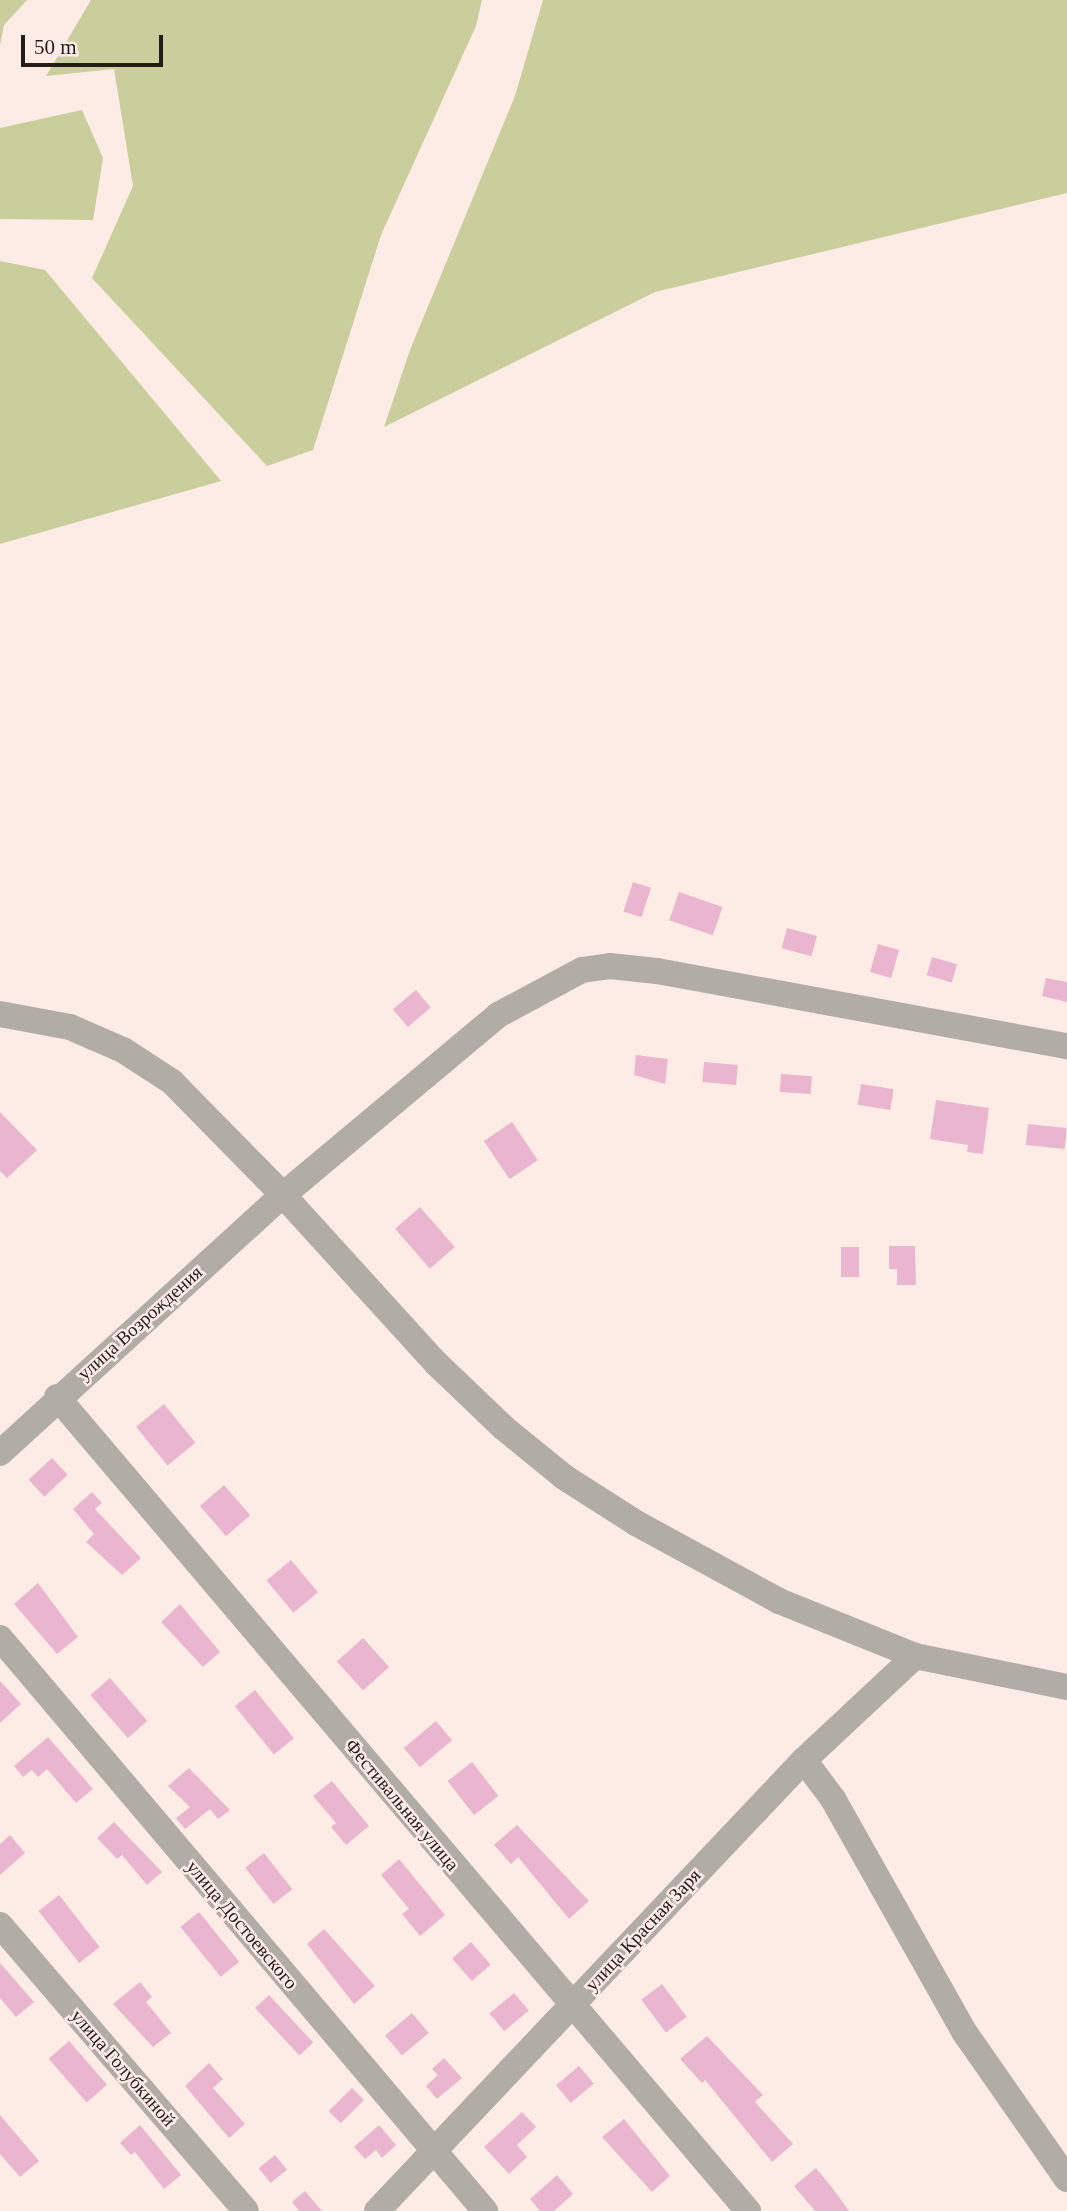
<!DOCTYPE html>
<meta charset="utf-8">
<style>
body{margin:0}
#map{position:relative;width:1067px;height:2211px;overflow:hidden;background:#fdece5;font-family:"Times New Roman",serif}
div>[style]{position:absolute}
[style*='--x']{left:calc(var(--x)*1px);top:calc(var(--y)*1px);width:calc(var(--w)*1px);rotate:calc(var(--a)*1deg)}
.green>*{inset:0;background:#cacd9c}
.building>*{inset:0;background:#eab6cf;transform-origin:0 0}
.minor>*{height:26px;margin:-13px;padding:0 13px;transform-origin:13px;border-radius:13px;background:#b2aca6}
span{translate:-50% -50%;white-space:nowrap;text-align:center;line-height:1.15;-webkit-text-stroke:5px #fdece5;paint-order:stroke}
.street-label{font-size:19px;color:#231c19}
.scale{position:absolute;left:21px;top:35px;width:142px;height:32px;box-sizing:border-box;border:4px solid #231c19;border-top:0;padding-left:9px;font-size:21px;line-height:24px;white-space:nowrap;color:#231c19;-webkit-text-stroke:5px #fdece5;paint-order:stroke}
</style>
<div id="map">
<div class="green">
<i style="clip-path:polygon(0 0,27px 0,4px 25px,0 45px)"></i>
<i style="clip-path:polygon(91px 0,482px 0,476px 26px,381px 235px,313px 450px,267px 466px,92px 278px,133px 186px,114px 69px,46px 76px)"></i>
<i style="clip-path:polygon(543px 0,1067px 0,1067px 193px,655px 292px,384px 427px,410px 350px,515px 96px)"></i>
<i style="clip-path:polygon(82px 110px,103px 158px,93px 220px,0 219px,0 128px)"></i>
<i style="clip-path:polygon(0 261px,45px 270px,221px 481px,0 544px)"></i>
</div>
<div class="building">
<i style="left:633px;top:882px;width:19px;height:31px;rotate:18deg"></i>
<i style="left:679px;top:892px;width:46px;height:30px;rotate:19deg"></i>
<i style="left:787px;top:928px;width:31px;height:21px;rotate:15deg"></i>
<i style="left:878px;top:944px;width:22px;height:29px;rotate:16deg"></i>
<i style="left:932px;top:957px;width:26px;height:19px;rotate:16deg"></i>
<i style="clip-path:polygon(1046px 978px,1067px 982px,1067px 1002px,1042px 996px)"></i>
<i style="left:416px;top:990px;width:23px;height:30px;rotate:50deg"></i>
<i style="clip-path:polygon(636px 1055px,668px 1059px,665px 1084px,634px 1075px)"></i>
<i style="left:704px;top:1062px;width:34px;height:20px;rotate:5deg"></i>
<i style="left:781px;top:1074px;width:31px;height:18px;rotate:4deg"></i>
<i style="left:861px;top:1084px;width:33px;height:21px;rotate:9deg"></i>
<i style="clip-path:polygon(936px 1100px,989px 1108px,983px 1154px,967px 1152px,968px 1145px,930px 1139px)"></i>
<i style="clip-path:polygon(0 1112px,37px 1150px,7px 1178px,0 1171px)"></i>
<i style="left:512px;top:1122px;width:46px;height:34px;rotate:56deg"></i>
<i style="left:1028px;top:1124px;width:39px;height:21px;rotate:6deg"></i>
<i style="left:420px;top:1207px;width:53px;height:33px;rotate:49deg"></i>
<i style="clip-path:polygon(889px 1246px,915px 1246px,916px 1285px,897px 1285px,897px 1269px,889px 1269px)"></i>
<i style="left:841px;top:1247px;width:18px;height:30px"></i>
<i style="left:164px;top:1404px;width:50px;height:36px;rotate:51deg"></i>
<i style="left:52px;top:1458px;width:23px;height:32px;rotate:47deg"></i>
<i style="left:224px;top:1485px;width:40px;height:32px;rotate:49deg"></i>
<i style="clip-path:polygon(92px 1492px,102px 1503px,95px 1509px,141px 1558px,122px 1575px,86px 1542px,94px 1534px,73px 1509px)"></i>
<i style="left:291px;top:1560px;width:42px;height:32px;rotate:50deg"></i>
<i style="clip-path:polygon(38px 1583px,78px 1637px,57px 1654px,14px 1604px)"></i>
<i style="clip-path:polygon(180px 1604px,220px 1652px,203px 1667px,161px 1622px)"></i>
<i style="left:363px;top:1638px;width:39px;height:35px;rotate:48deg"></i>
<i style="left:110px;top:1678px;width:57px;height:26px;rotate:49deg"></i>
<i style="clip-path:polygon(0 1681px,21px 1704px,0 1723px)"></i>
<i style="left:255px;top:1690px;width:62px;height:26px;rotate:51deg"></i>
<i style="left:436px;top:1721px;width:25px;height:42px;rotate:50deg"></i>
<i style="clip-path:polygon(48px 1737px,93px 1789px,76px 1803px,47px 1769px,38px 1777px,32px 1770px,23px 1777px,14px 1766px)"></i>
<i style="left:472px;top:1762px;width:43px;height:31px;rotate:52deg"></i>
<i style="clip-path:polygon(189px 1768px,230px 1810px,218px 1819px,210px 1809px,185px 1829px,176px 1818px,190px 1807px,168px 1786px)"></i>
<i style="clip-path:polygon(332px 1781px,369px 1826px,346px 1845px,331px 1827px,336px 1823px,313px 1796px)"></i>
<i style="clip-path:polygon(114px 1822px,162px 1872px,147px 1885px,122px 1855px,117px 1859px,97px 1838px)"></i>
<i style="clip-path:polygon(517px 1825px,589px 1901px,569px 1919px,518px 1857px,511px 1864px,494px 1845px)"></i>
<i style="clip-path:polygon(10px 1835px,25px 1853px,0 1875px,0 1844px)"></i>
<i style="left:264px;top:1853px;width:46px;height:24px;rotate:52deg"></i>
<i style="clip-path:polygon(399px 1859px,445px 1915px,420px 1936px,402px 1914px,409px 1909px,381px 1875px)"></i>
<i style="left:59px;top:1895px;width:66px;height:26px;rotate:52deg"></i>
<i style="left:199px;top:1912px;width:64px;height:24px;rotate:51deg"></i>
<i style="clip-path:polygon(324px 1929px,375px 1986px,354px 2004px,307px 1944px)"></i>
<i style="left:471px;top:1942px;width:30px;height:25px;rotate:49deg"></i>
<i style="clip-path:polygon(0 1963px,34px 2002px,16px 2017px,0 1998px)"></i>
<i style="clip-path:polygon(140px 1982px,152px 1997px,146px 2002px,171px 2033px,153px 2047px,113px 2004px)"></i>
<i style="left:662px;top:1984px;width:41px;height:26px;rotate:53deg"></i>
<i style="left:514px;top:1993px;width:23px;height:32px;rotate:50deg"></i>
<i style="left:269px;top:1995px;width:65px;height:19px;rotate:47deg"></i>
<i style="left:412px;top:2013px;width:26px;height:35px;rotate:50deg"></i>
<i style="clip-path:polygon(707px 2036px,763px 2095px,755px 2102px,793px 2144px,772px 2162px,705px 2080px,702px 2083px,680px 2059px)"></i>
<i style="left:69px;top:2041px;width:58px;height:27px;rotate:49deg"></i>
<i style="clip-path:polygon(444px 2058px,462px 2078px,437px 2099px,426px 2086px,438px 2075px,432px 2069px)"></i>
<i style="clip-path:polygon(209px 2063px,223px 2079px,213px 2088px,245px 2124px,229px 2138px,185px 2086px)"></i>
<i style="left:579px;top:2066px;width:23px;height:30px;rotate:50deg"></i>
<i style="left:352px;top:2088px;width:17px;height:33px;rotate:45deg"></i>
<i style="clip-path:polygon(522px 2112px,536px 2127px,517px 2145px,527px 2157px,509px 2174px,484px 2147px)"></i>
<i style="clip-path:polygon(0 2115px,39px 2161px,20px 2177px,0 2154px)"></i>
<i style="clip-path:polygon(624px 2119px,670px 2176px,652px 2192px,602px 2137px)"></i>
<i style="clip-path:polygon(140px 2125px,181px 2175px,164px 2189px,135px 2152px,131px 2155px,120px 2143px)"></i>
<i style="clip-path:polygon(379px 2125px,396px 2145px,382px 2158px,376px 2150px,365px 2159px,354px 2147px)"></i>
<i style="left:275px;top:2155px;width:19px;height:21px;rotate:51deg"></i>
<i style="clip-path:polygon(816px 2168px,833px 2189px,849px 2211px,815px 2211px,794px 2186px)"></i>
<i style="clip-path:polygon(557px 2175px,573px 2194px,554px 2211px,540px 2211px,530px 2199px)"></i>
<i style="clip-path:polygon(305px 2191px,322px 2211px,299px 2211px,292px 2202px)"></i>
</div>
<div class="minor">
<i style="--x:0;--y:1014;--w:71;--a:10.5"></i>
<i style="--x:70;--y:1027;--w:58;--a:23.5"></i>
<i style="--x:123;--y:1050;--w:59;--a:33.1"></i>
<i style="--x:172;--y:1082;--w:158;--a:45.5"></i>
<i style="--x:283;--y:1195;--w:229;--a:47.7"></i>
<i style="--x:437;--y:1364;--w:93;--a:43.7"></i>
<i style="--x:504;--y:1428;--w:77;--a:39.2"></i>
<i style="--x:564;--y:1477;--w:85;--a:32.6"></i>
<i style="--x:636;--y:1523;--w:163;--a:28.6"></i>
<i style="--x:779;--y:1601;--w:147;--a:22"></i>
<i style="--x:915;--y:1656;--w:155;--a:11.5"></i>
<i style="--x:57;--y:1397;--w:1068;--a:49.67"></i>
<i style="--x:0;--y:1453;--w:383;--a:-42.4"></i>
<i style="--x:283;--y:1195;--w:280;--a:-39.9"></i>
<i style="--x:498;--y:1015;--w:95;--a:-28.2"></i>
<i style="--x:582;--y:970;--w:28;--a:-8"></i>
<i style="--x:610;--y:966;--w:47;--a:6.1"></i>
<i style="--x:657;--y:971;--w:417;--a:10.4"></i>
<i style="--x:0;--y:1638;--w:751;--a:49.75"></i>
<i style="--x:804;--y:1760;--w:49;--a:53.4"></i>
<i style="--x:833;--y:1799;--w:269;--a:60.6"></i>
<i style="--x:965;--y:2033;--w:178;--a:55.1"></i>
<i style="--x:0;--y:1925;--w:377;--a:49.3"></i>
<i style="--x:377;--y:2211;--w:621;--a:-46.57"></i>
<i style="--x:804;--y:1760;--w:152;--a:-43.1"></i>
</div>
<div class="street-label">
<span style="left:140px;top:1323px;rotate:-42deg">улица Возрождения</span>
<span style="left:402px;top:1805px;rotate:50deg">Фестивальная улица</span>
<span style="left:242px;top:1925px;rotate:50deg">улица Достоевского</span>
<span style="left:643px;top:1930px;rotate:-47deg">улица Красная Заря</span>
<span style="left:123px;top:2068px;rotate:49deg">улица Голубкиной</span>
</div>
<div class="scale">50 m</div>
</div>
